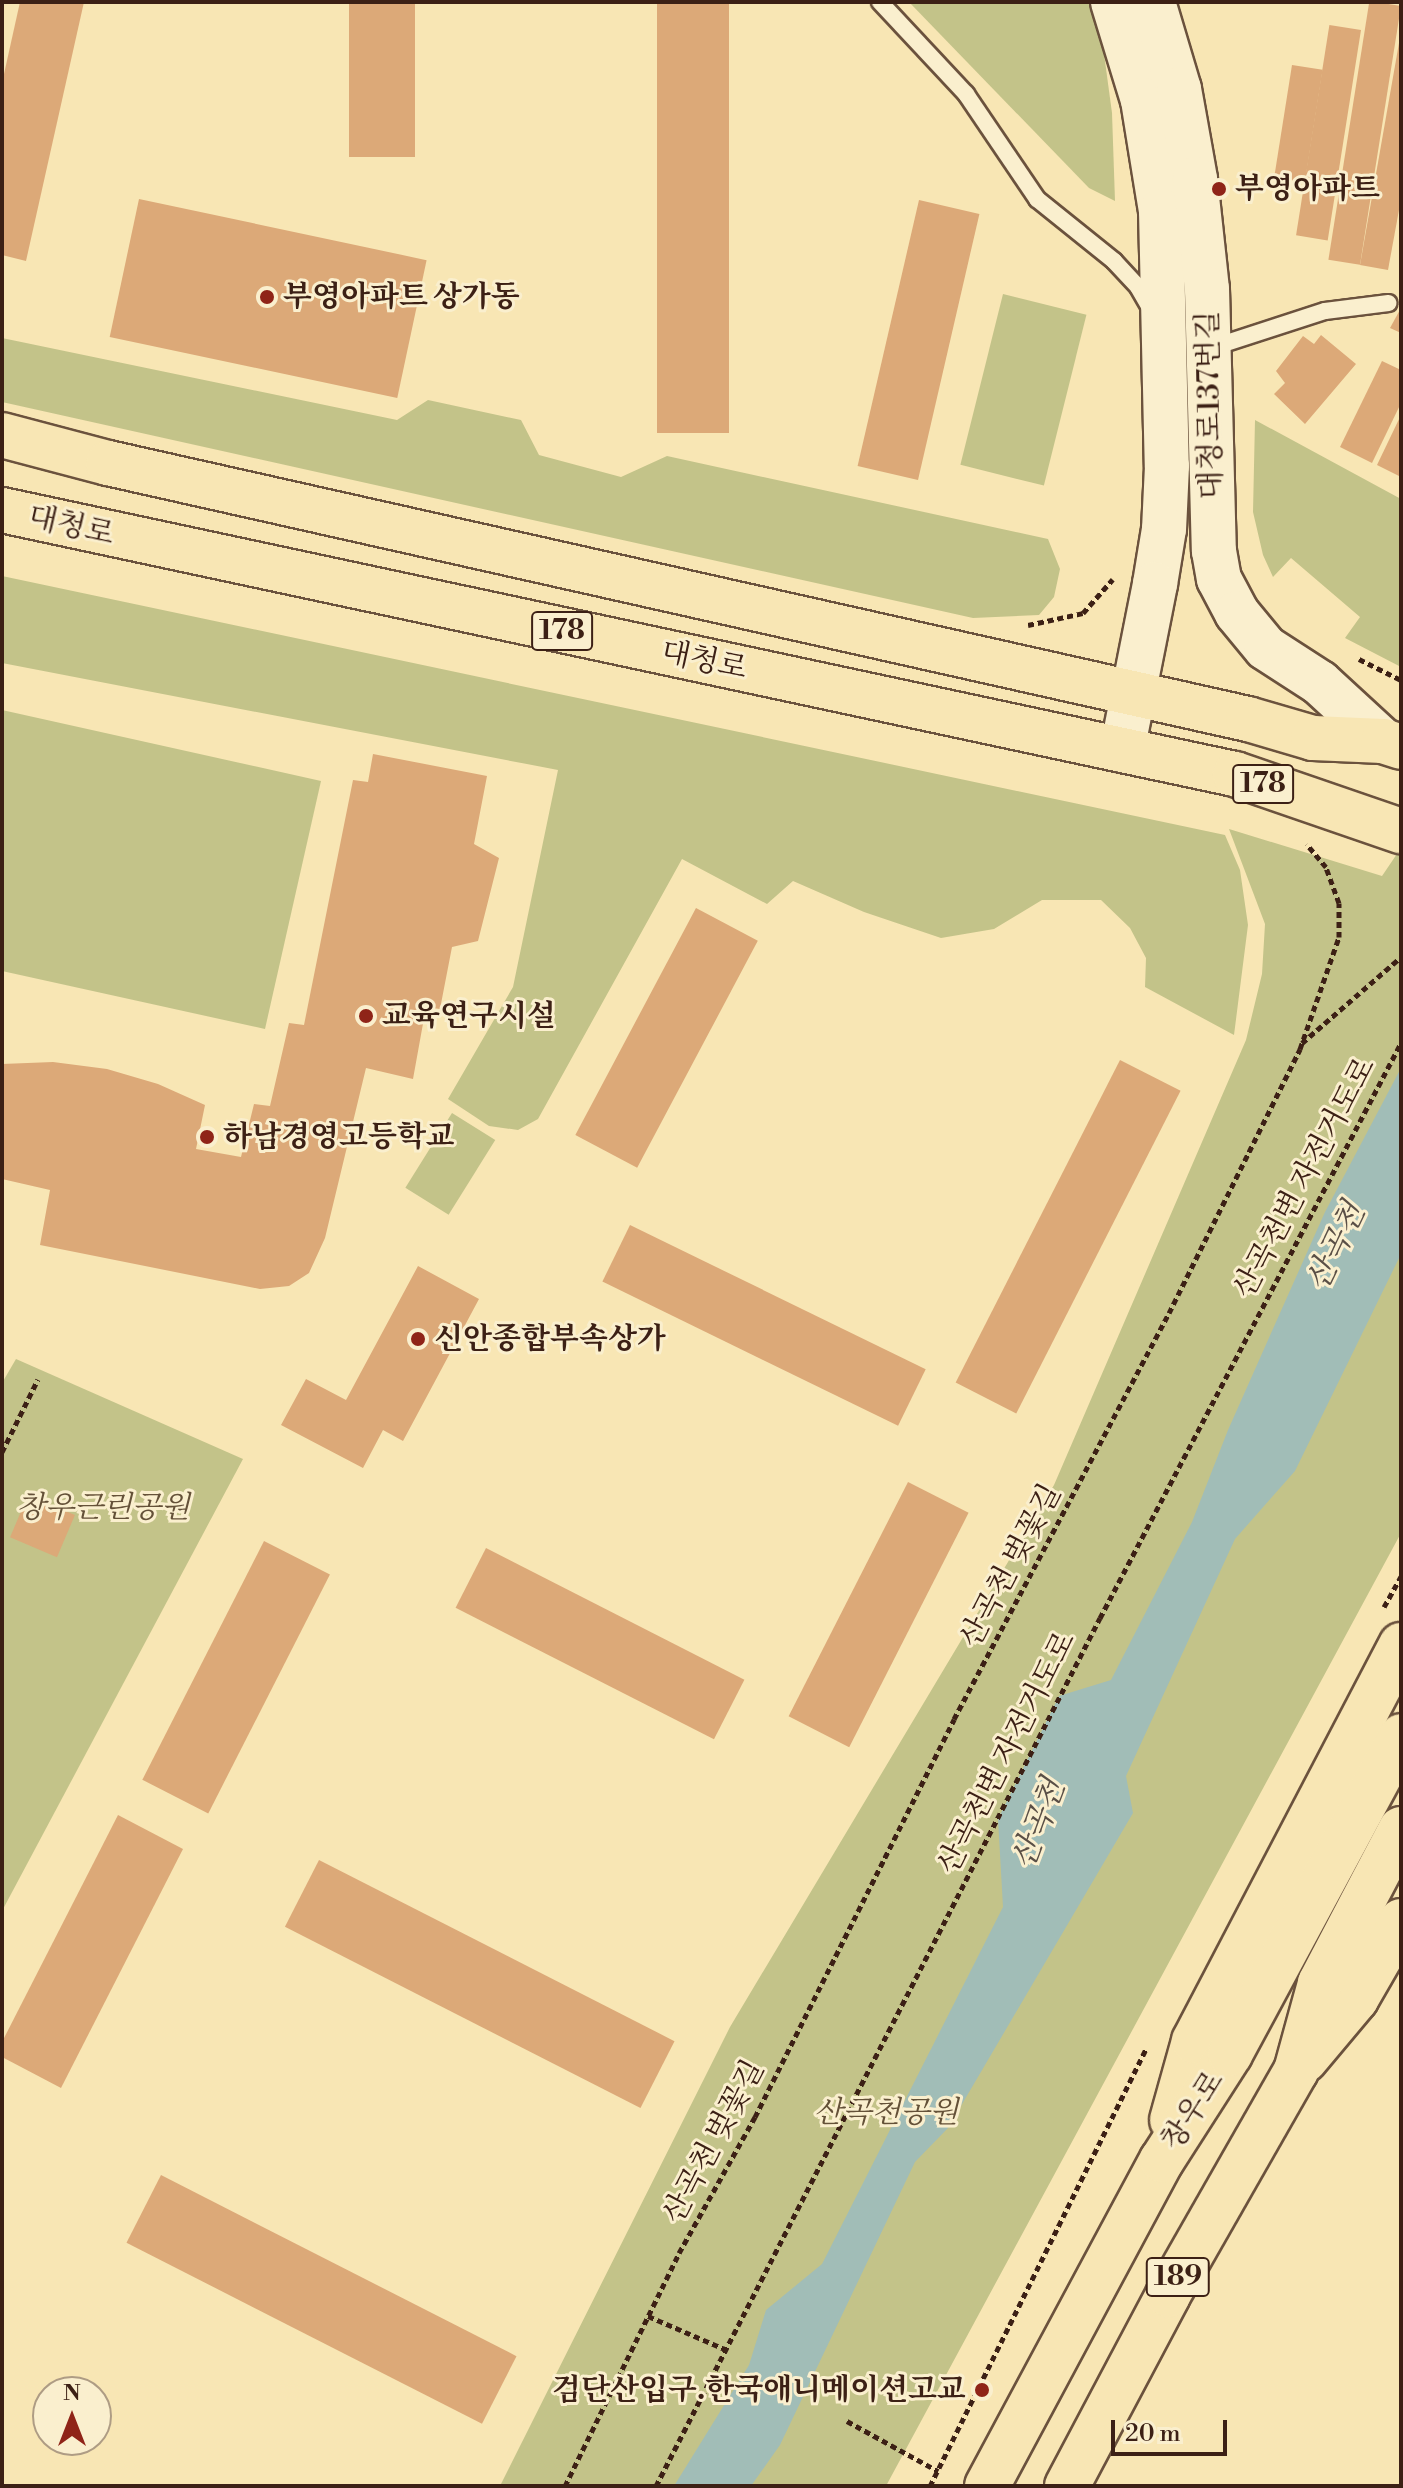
<!DOCTYPE html>
<meta charset="utf-8">
<style>
body{margin:0}
#map{position:relative;width:1403px;height:2488px;overflow:hidden;background:#f8e6b4;font-family:"Libre Bodoni","Noto Serif KR",serif}
div>[style]{position:absolute}
[style*='--x']{left:calc(var(--x)*1px);top:calc(var(--y)*1px);width:calc(var(--w)*1px);rotate:calc(var(--a)*1deg)}
.green>*{inset:0;background:#c3c389;transform-origin:0 0}
.water>*{inset:0;background:#a1bdb7}
.building>*{inset:0;background:#dca978;transform-origin:0 0}
.path>*{height:5px;margin-top:-2.5px;transform-origin:0;background:repeating-linear-gradient(90deg,#3c2015 0 6px,transparent 0 10px)}
.roads{filter:drop-shadow(2px 0 #6b523d) drop-shadow(-2px 0 #6b523d) drop-shadow(0 2px #6b523d) drop-shadow(0 -2px #6b523d)}
.service>*{height:16px;margin:-8px;padding:0 8px;transform-origin:8px;border-radius:8px;background:#faefce}
.secondary>*{height:44px;margin:-22px;padding:0 22px;transform-origin:22px;border-radius:22px;background:#faefce}
.primary>*{height:44px;margin:-22px;padding:0 22px;transform-origin:22px;border-radius:22px;background:#f8e6b4}
.dots>*{width:22px;height:22px;translate:-50% -50%;box-sizing:border-box;border:4px solid #faefce;border-radius:50%}
span{translate:-50% -50%;white-space:nowrap;text-align:center;line-height:1.15;-webkit-text-stroke:6px #faefce;paint-order:stroke}
.shield-label span{padding:2px 6px;background:#faefce;border:2px solid;border-radius:6px;-webkit-text-stroke-width:0}
.shield-label{font-size:28px;color:#3c2015;font-weight:700}
.poi-label{font-size:30px;color:#3c2015;font-weight:700}
.left{translate:0 -50%;text-align:left}
.right{translate:-100% -50%;text-align:right}
.street-label{font-size:30px;color:#3c2015}
.park-label{font-size:30px;color:#645138;font-style:italic}
.water-label{font-size:32px;color:#5a4f46;font-style:italic}
.frame{position:absolute;inset:0;border:4px solid #3c2015;pointer-events:none}
.north{position:absolute;left:32px;top:2376px;width:80px;height:80px;box-sizing:border-box;background:#faefce;border:2px solid #ae9c84;border-radius:50%;rotate:0deg;font-size:22px;font-weight:700;line-height:32px;text-align:center;color:#3c2015}
.north::after{content:'';display:block;margin:auto;width:28px;height:36px;background:#8f2418;clip-path:polygon(50% 0,100% 100%,50% 72%,0 100%)}
.scale{position:absolute;left:1111px;top:2420px;width:116px;height:36px;box-sizing:border-box;border:4px solid #3c2015;border-top:0;padding-left:10px;font-size:24px;line-height:28px;white-space:nowrap;color:#3c2015;-webkit-text-stroke:6px #faefce;paint-order:stroke}
</style>
<div id="map">
<div class="green">
<i style="clip-path:polygon(909px 2px,1097px 2px,1112px 113px,1115px 201px,1089px 188px)"></i>
<i style="left:1003px;top:294px;width:86px;height:176px;rotate:14deg"></i>
<i style="clip-path:polygon(2px 338px,397px 420px,428px 400px,521px 420px,539px 455px,621px 477px,667px 456px,1048px 539px,1060px 569px,1054px 597px,1039px 615px,973px 618px,2px 402px)"></i>
<i style="clip-path:polygon(1255px 420px,1401px 499px,1401px 667px,1345px 638px,1360px 617px,1291px 558px,1273px 577px,1263px 555px,1253px 512px)"></i>
<i style="clip-path:polygon(2px 576px,1225px 835px,1240px 870px,1248px 925px,1234px 1035px,1145px 987px,1146px 958px,1130px 928px,1101px 900px,1042px 900px,994px 929px,941px 938px,864px 912px,793px 881px,767px 904px,682px 859px,538px 1119px,518px 1130px,489px 1126px,448px 1099px,513px 987px,558px 770px,2px 663px)"></i>
<i style="clip-path:polygon(2px 710px,321px 781px,265px 1029px,2px 971px)"></i>
<i style="clip-path:polygon(1229px 829px,1382px 876px,1401px 848px,1401px 1533px,886px 2486px,500px 2486px,730px 2027px,1054px 1485px,1246px 1040px,1262px 974px,1265px 924px)"></i>
<i style="left:452px;top:1113px;width:51px;height:88px;rotate:32deg"></i>
<i style="clip-path:polygon(16px 1359px,243px 1459px,2px 1911px,2px 1383px)"></i>
</div>
<div class="water">
<i style="clip-path:polygon(1401px 1068px,1401px 1254px,1295px 1471px,1235px 1539px,1126px 1776px,1133px 1813px,948px 2128px,915px 2162px,780px 2445px,751px 2486px,674px 2486px,749px 2365px,766px 2310px,822px 2264px,1003px 1907px,998px 1819px,1059px 1696px,1111px 1680px,1192px 1522px,1228px 1430px,1325px 1212px)"></i>
</div>
<div class="building">
<i style="clip-path:polygon(20px 2px,84px 2px,26px 261px,2px 255px,2px 83px)"></i>
<i style="left:349px;top:2px;width:66px;height:155px"></i>
<i style="left:657px;top:2px;width:72px;height:431px"></i>
<i style="left:1401px;top:6px;width:262px;height:32px;rotate:99deg"></i>
<i style="left:1361px;top:30px;width:213px;height:32px;rotate:99deg"></i>
<i style="clip-path:polygon(1399px 43px,1401px 199px,1388px 270px,1360px 265px)"></i>
<i style="left:1292px;top:65px;width:31px;height:114px;rotate:9deg"></i>
<i style="left:139px;top:199px;width:294px;height:141px;rotate:12deg"></i>
<i style="left:919px;top:200px;width:62px;height:273px;rotate:13deg"></i>
<i style="clip-path:polygon(1401px 308px,1401px 333px,1390px 328px)"></i>
<i style="clip-path:polygon(1321px 335px,1356px 364px,1305px 424px,1274px 394px,1285px 383px,1276px 371px,1303px 336px,1314px 344px)"></i>
<i style="clip-path:polygon(1382px 361px,1401px 370px,1401px 403px,1372px 463px,1340px 447px)"></i>
<i style="clip-path:polygon(1401px 415px,1401px 477px,1377px 465px)"></i>
<i style="clip-path:polygon(373px 754px,487px 776px,474px 844px,499px 858px,478px 941px,452px 947px,440px 1009px,426px 1007px,413px 1079px,366px 1068px,325px 1238px,309px 1273px,289px 1286px,260px 1289px,40px 1245px,50px 1190px,2px 1179px,2px 1064px,53px 1062px,107px 1069px,158px 1084px,205px 1105px,196px 1149px,241px 1157px,254px 1104px,270px 1106px,289px 1023px,304px 1025px,353px 780px,368px 782px)"></i>
<i style="left:696px;top:908px;width:70px;height:257px;rotate:28deg"></i>
<i style="left:1120px;top:1060px;width:68px;height:362px;rotate:27deg"></i>
<i style="left:630px;top:1225px;width:329px;height:63px;rotate:26deg"></i>
<i style="clip-path:polygon(418px 1266px,479px 1299px,403px 1441px,383px 1430px,363px 1468px,281px 1425px,306px 1379px,346px 1400px)"></i>
<i style="left:908px;top:1482px;width:68px;height:263px;rotate:27deg"></i>
<i style="left:28px;top:1495px;width:51px;height:46px;rotate:23deg"></i>
<i style="left:264px;top:1541px;width:74px;height:268px;rotate:27deg"></i>
<i style="left:486px;top:1548px;width:290px;height:67px;rotate:27deg"></i>
<i style="clip-path:polygon(118px 1815px,183px 1849px,61px 2088px,2px 2057px,2px 2042px)"></i>
<i style="left:319px;top:1860px;width:399px;height:75px;rotate:27deg"></i>
<i style="left:161px;top:2175px;width:399px;height:76px;rotate:27deg"></i>
</div>
<div class="path">
<i style="--x:1028;--y:625;--w:56;--a:-12.3"></i>
<i style="--x:1083;--y:613;--w:45;--a:-48.6"></i>
<i style="--x:1359;--y:659;--w:47;--a:26.6"></i>
<i style="--x:1302;--y:1043;--w:131;--a:-41"></i>
<i style="--x:2;--y:1452;--w:81;--a:-63.7"></i>
<i style="--x:1384;--y:1607;--w:35;--a:-61"></i>
<i style="--x:648;--y:2316;--w:86;--a:23.3"></i>
<i style="--x:847;--y:2421;--w:104;--a:28.8"></i>
<i style="--x:565;--y:2486;--w:259;--a:-63.9"></i>
<i style="--x:679;--y:2253;--w:156;--a:-60.8"></i>
<i style="--x:755;--y:2117;--w:445;--a:-63.4"></i>
<i style="--x:954;--y:1719;--w:459;--a:-62.1"></i>
<i style="--x:1169;--y:1313;--w:295;--a:-63.6"></i>
<i style="--x:1300;--y:1049;--w:119;--a:-70.8"></i>
<i style="--x:1339;--y:937;--w:34;--a:-90"></i>
<i style="--x:1339;--y:903;--w:38;--a:-110"></i>
<i style="--x:1326;--y:867;--w:30;--a:-130"></i>
<i style="--x:656;--y:2486;--w:975;--a:-62.91"></i>
<i style="--x:1100;--y:1618;--w:649;--a:-62.37"></i>
<i style="--x:930;--y:2486;--w:487;--a:-63.7"></i>
</div>
<div class="roads">
<div class="service">
<i style="--x:880;--y:2;--w:126;--a:46.9"></i>
<i style="--x:966;--y:94;--w:127;--a:55.9"></i>
<i style="--x:1037;--y:199;--w:99;--a:38.8"></i>
<i style="--x:1114;--y:261;--w:35;--a:47"></i>
<i style="--x:1138;--y:287;--w:28;--a:60"></i>
<i style="--x:1211;--y:348;--w:120;--a:-18"></i>
<i style="--x:1325;--y:311;--w:64;--a:-7.2"></i>
</div>
<div class="secondary">
<i style="--x:1113;--y:2;--w:102;--a:73"></i>
<i style="--x:1143;--y:100;--w:112;--a:80.8"></i>
<i style="--x:1161;--y:211;--w:255;--a:88.7"></i>
<i style="--x:1167;--y:466;--w:63;--a:92.7"></i>
<i style="--x:1164;--y:529;--w:56;--a:99.3"></i>
<i style="--x:1155;--y:584;--w:169;--a:101.2"></i>
<i style="--x:1153;--y:2;--w:91;--a:73.4"></i>
<i style="--x:1179;--y:89;--w:91;--a:79.9"></i>
<i style="--x:1195;--y:179;--w:111;--a:83.8"></i>
<i style="--x:1207;--y:289;--w:262;--a:88.5"></i>
<i style="--x:1214;--y:551;--w:28;--a:80"></i>
<i style="--x:1219;--y:579;--w:38;--a:62"></i>
<i style="--x:1237;--y:613;--w:45;--a:50.4"></i>
<i style="--x:1266;--y:648;--w:64;--a:32.9"></i>
<i style="--x:1320;--y:683;--w:86;--a:42.6"></i>
</div>
<div class="primary">
<i style="--x:2;--y:435;--w:110;--a:14.8"></i>
<i style="--x:108;--y:463;--w:1168;--a:12.66"></i>
<i style="--x:1248;--y:719;--w:68;--a:16.3"></i>
<i style="--x:1313;--y:738;--w:70;--a:2.5"></i>
<i style="--x:1383;--y:741;--w:19;--a:18"></i>
<i style="--x:2;--y:510;--w:1261;--a:12.09"></i>
<i style="--x:1235;--y:774;--w:176;--a:19"></i>
<i style="--x:1305;--y:2060;--w:80;--a:-50.1"></i>
<i style="--x:1356;--y:1999;--w:90;--a:-60"></i>
<i style="--x:1172;--y:2120;--w:82;--a:-74.4"></i>
<i style="--x:1194;--y:2041;--w:447;--a:-62.4"></i>
<i style="--x:987;--y:2486;--w:370;--a:-61.8"></i>
<i style="--x:1162;--y:2160;--w:126;--a:-57.3"></i>
<i style="--x:1230;--y:2054;--w:361;--a:-61.7"></i>
<i style="--x:1067;--y:2486;--w:216;--a:-62.1"></i>
<i style="--x:1168;--y:2295;--w:258;--a:-60.3"></i>
<i style="--x:1296;--y:2071;--w:91;--a:-74.7"></i>
<i style="--x:1320;--y:1983;--w:174;--a:-62.3"></i>
</div>
</div>
<div class="dots">
<i style="left:1219px;top:189px;background:#8f2418"></i>
<i style="left:267px;top:297px;background:#8f2418"></i>
<i style="left:366px;top:1016px;background:#8f2418"></i>
<i style="left:207px;top:1137px;background:#8f2418"></i>
<i style="left:418px;top:1339px;background:#8f2418"></i>
<i style="left:982px;top:2390px;background:#8f2418"></i>
</div>
<div class="shield-label">
<span style="left:562px;top:631px">178</span>
<span style="left:1263px;top:784px">178</span>
<span style="left:1178px;top:2277px">189</span>
</div>
<div class="poi-label">
<span class="left" style="left:1235px;top:189px">부영아파트</span>
<span class="left" style="left:283px;top:297px">부영아파트 상가동</span>
<span class="left" style="left:382px;top:1016px">교육연구시설</span>
<span class="left" style="left:223px;top:1137px">하남경영고등학교</span>
<span class="left" style="left:434px;top:1339px">신안종합부속상가</span>
<span class="right" style="left:966px;top:2390px">검단산입구.한국애니메이션고교</span>
</div>
<div class="street-label">
<span style="left:1210px;top:405px;rotate:-91deg">대청로137번길</span>
<span style="left:71px;top:526px;rotate:13deg">대청로</span>
<span style="left:704px;top:661px;rotate:12deg">대청로</span>
<span style="left:1305px;top:1178px;rotate:-62deg">산곡천변 자전거도로</span>
<span style="left:1011px;top:1566px;rotate:-62deg">산곡천 벚꽃길</span>
<span style="left:1007px;top:1753px;rotate:-63deg">산곡천변 자전거도로</span>
<span style="left:1193px;top:2111px;rotate:-57deg">창우로</span>
<span style="left:714px;top:2142px;rotate:-62deg">산곡천 벚꽃길</span>
</div>
<div class="park-label">
<span style="left:103px;top:1508px">창우근린공원</span>
<span style="left:886px;top:2113px">산곡천공원</span>
</div>
<div class="water-label">
<span style="left:1336px;top:1247px;rotate:-64deg">산곡천</span>
<span style="left:1039px;top:1824px;rotate:-69deg">산곡천</span>
</div>
<div class="frame"></div>
<div class="north">N</div>
<div class="scale">20 m</div>
</div>
